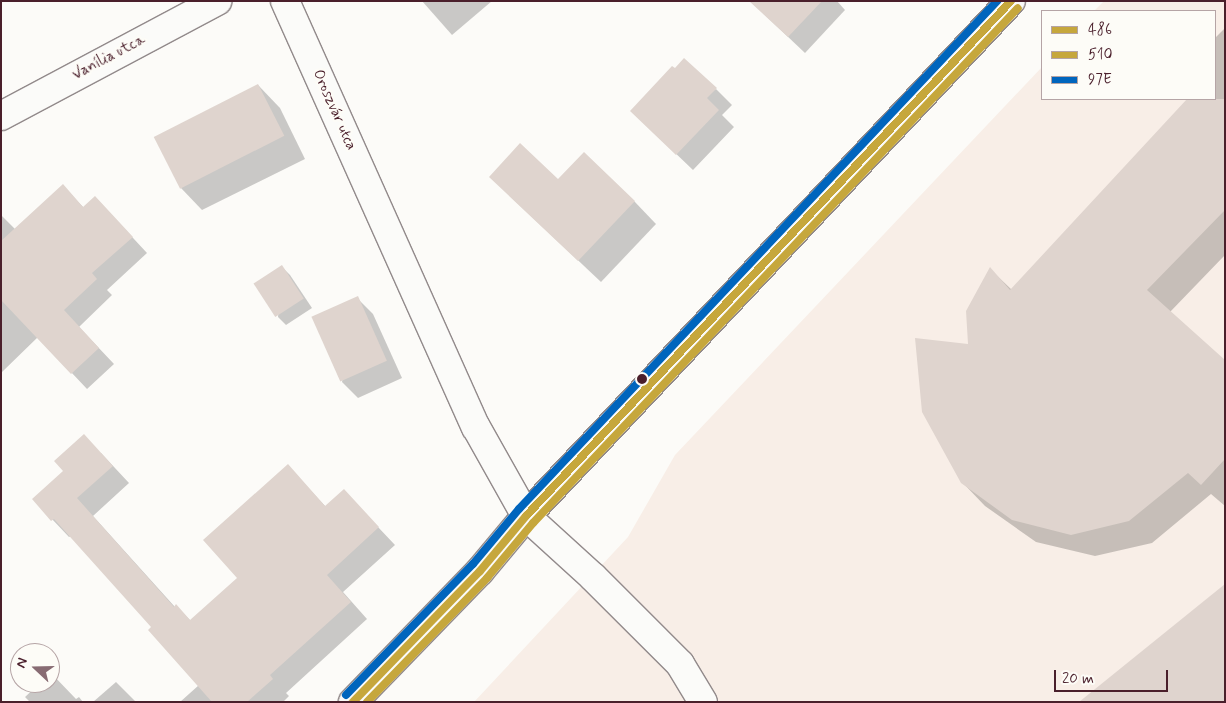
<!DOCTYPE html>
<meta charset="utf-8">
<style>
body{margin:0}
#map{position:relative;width:1226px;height:703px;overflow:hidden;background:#fcfbf8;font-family:Mynerve,sans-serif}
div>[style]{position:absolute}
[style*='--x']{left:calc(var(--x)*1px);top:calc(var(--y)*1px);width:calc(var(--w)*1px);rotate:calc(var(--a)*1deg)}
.built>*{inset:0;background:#f8eee7}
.shadow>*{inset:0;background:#0003}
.building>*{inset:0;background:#dfd4ce;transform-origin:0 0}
.roads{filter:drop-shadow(1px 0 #928a8b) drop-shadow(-1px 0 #928a8b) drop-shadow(0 1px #928a8b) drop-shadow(0 -1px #928a8b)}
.street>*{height:28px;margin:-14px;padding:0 14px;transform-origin:14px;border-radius:14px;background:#fbfbf9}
.primary>*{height:28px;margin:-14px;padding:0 14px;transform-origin:14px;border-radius:14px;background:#fbfbf9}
.bus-1>*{height:8px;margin:-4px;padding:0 4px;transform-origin:4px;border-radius:4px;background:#c6a73c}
.bus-2>*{height:8px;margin:-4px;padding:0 4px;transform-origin:4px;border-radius:4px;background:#c6a73c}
.bus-3>*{height:8px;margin:-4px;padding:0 4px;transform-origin:4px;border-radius:4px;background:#0065bd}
.dots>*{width:14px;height:14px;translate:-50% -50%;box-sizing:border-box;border:2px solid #fdfcf7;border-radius:50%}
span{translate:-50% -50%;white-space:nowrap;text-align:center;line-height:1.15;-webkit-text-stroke:5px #fdfcf7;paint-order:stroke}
.street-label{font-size:15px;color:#4a1f2b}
.frame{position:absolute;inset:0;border:2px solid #4a1f2b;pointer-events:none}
.legend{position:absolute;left:1041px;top:10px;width:175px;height:90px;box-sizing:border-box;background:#fdfcf7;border:1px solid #b5a4a5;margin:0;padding:6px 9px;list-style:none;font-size:15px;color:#4a1f2b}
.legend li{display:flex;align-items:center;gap:10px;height:25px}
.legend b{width:25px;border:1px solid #b5a4a5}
.north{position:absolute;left:10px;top:643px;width:50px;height:50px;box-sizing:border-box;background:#fdfcf7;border:1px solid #b5a4a5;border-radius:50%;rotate:291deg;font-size:14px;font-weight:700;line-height:20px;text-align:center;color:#4a1f2b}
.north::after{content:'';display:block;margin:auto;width:18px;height:22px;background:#886c73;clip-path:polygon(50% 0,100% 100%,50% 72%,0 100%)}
.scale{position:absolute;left:1054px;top:670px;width:114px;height:22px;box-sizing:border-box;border:2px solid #4a1f2b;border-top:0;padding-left:6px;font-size:15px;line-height:18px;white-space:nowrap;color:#4a1f2b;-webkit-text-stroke:4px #fdfcf7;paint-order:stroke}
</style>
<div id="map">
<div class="built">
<i style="clip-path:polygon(1104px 1px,1225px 1px,1225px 702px,474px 702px,628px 537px,675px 455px,1042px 67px,1042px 99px,1215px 99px,1215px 11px,1094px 11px)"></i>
</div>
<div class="shadow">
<i style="clip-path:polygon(422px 1px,492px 1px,452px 35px)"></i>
<i style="clip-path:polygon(750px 1px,837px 1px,845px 10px,805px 53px)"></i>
<i style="clip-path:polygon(1225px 28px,1225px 255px,1170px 312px,1225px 361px,1225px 506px,1211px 494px,1152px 543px,1095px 556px,1036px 542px,985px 506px,962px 482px,969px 345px,990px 269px,1012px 290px,1189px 99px,1215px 99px,1215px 38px)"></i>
<i style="clip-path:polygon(258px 85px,280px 108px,305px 159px,202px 210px,180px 187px)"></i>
<i style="clip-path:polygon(716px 89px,732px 105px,722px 115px,734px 127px,693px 170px,648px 127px)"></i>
<i style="clip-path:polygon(558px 181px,634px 201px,656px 224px,601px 282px,513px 199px)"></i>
<i style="clip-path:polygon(63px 186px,84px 208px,95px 197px,147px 253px,107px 290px,112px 295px,79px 327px,114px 364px,87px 389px,38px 337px,1px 373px,1px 215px,15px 229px)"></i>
<i style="clip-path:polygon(282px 267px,290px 275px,312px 308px,286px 325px,278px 317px)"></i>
<i style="clip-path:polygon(357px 298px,373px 314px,402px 378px,358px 398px,342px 382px)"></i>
<i style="clip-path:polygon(101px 453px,129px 483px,93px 516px,175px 607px,176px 606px,191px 621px,238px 578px,288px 466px,326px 507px,344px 491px,395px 545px,343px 592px,367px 619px,286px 693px,289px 696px,283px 702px,180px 702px,199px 685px,153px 627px,71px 536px,69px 537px,33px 499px)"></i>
<i style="clip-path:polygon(51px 673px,76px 699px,79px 697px,83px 702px,30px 702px,25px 697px,40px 683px,50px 683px)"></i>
<i style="clip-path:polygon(116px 682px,136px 702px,93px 702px)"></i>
</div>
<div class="building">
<i style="clip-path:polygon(749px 1px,822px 1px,788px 37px)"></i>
<i style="clip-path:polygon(684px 58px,717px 88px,707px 98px,719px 110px,676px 155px,630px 111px,672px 66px,675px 68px)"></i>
<i style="left:258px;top:84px;width:58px;height:117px;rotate:63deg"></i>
<i style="clip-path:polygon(1187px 99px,1225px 99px,1225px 210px,1147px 290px,1225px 360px,1225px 459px,1201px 485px,1188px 473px,1129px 521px,1071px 535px,1012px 520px,961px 483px,922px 412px,915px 338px,968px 344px,966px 311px,990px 267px,1010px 290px)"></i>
<i style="clip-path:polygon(520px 143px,558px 179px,584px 152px,635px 201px,578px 261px,489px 177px)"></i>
<i style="clip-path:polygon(63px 184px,83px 207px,95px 196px,133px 237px,92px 273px,97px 279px,64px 310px,99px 348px,71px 374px,1px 300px,1px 241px)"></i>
<i style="left:282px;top:265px;width:40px;height:34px;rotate:57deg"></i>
<i style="left:358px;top:296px;width:71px;height:51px;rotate:66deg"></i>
<i style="clip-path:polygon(84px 434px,113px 466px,77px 498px,174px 607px,176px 604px,190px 620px,237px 578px,203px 540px,288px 464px,325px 506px,344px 489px,379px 527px,327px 575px,351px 602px,270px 675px,273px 679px,247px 702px,212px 702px,148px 630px,151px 627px,54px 519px,51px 521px,32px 499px,63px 471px,54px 461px)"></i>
<i style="clip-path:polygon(1225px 584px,1225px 702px,1079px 702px)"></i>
</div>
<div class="roads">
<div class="street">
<i style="--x:285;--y:1;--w:467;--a:65.9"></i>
<i style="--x:476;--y:427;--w:102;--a:60.7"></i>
<i style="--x:526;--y:516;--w:91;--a:42.3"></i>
<i style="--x:593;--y:577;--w:123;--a:45"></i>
<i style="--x:680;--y:664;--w:44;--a:58.8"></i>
<i style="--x:1;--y:116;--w:245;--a:-28"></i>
</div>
<div class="primary">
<i style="--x:353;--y:702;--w:182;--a:-45.9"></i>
<i style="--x:480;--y:571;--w:72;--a:-50.1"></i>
<i style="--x:526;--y:516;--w:707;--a:-46.72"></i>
</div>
</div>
<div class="bus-1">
<i style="--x:353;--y:702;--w:182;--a:-45.9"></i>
<i style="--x:480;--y:571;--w:72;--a:-50.1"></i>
<i style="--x:526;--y:516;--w:707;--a:-46.72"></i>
</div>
<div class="bus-2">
<i style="--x:367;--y:702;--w:173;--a:-45.9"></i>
<i style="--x:487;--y:578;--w:72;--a:-50.1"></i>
<i style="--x:533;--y:523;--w:707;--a:-46.72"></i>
</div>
<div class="bus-3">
<i style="--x:346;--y:695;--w:182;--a:-45.9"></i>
<i style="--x:473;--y:564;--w:72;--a:-50.1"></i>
<i style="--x:519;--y:509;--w:698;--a:-46.74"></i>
</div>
<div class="dots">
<i style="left:642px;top:379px;background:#4a1f2b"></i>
</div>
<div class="street-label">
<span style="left:109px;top:58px;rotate:-28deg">Vanília utca</span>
<span style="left:334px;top:110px;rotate:66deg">Oroszvár utca</span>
</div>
<div class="frame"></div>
<ul class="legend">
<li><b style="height:6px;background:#c6a73c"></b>486</li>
<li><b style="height:6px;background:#c6a73c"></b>510</li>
<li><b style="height:6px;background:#0065bd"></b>97E</li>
</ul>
<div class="north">N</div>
<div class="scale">20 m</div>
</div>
